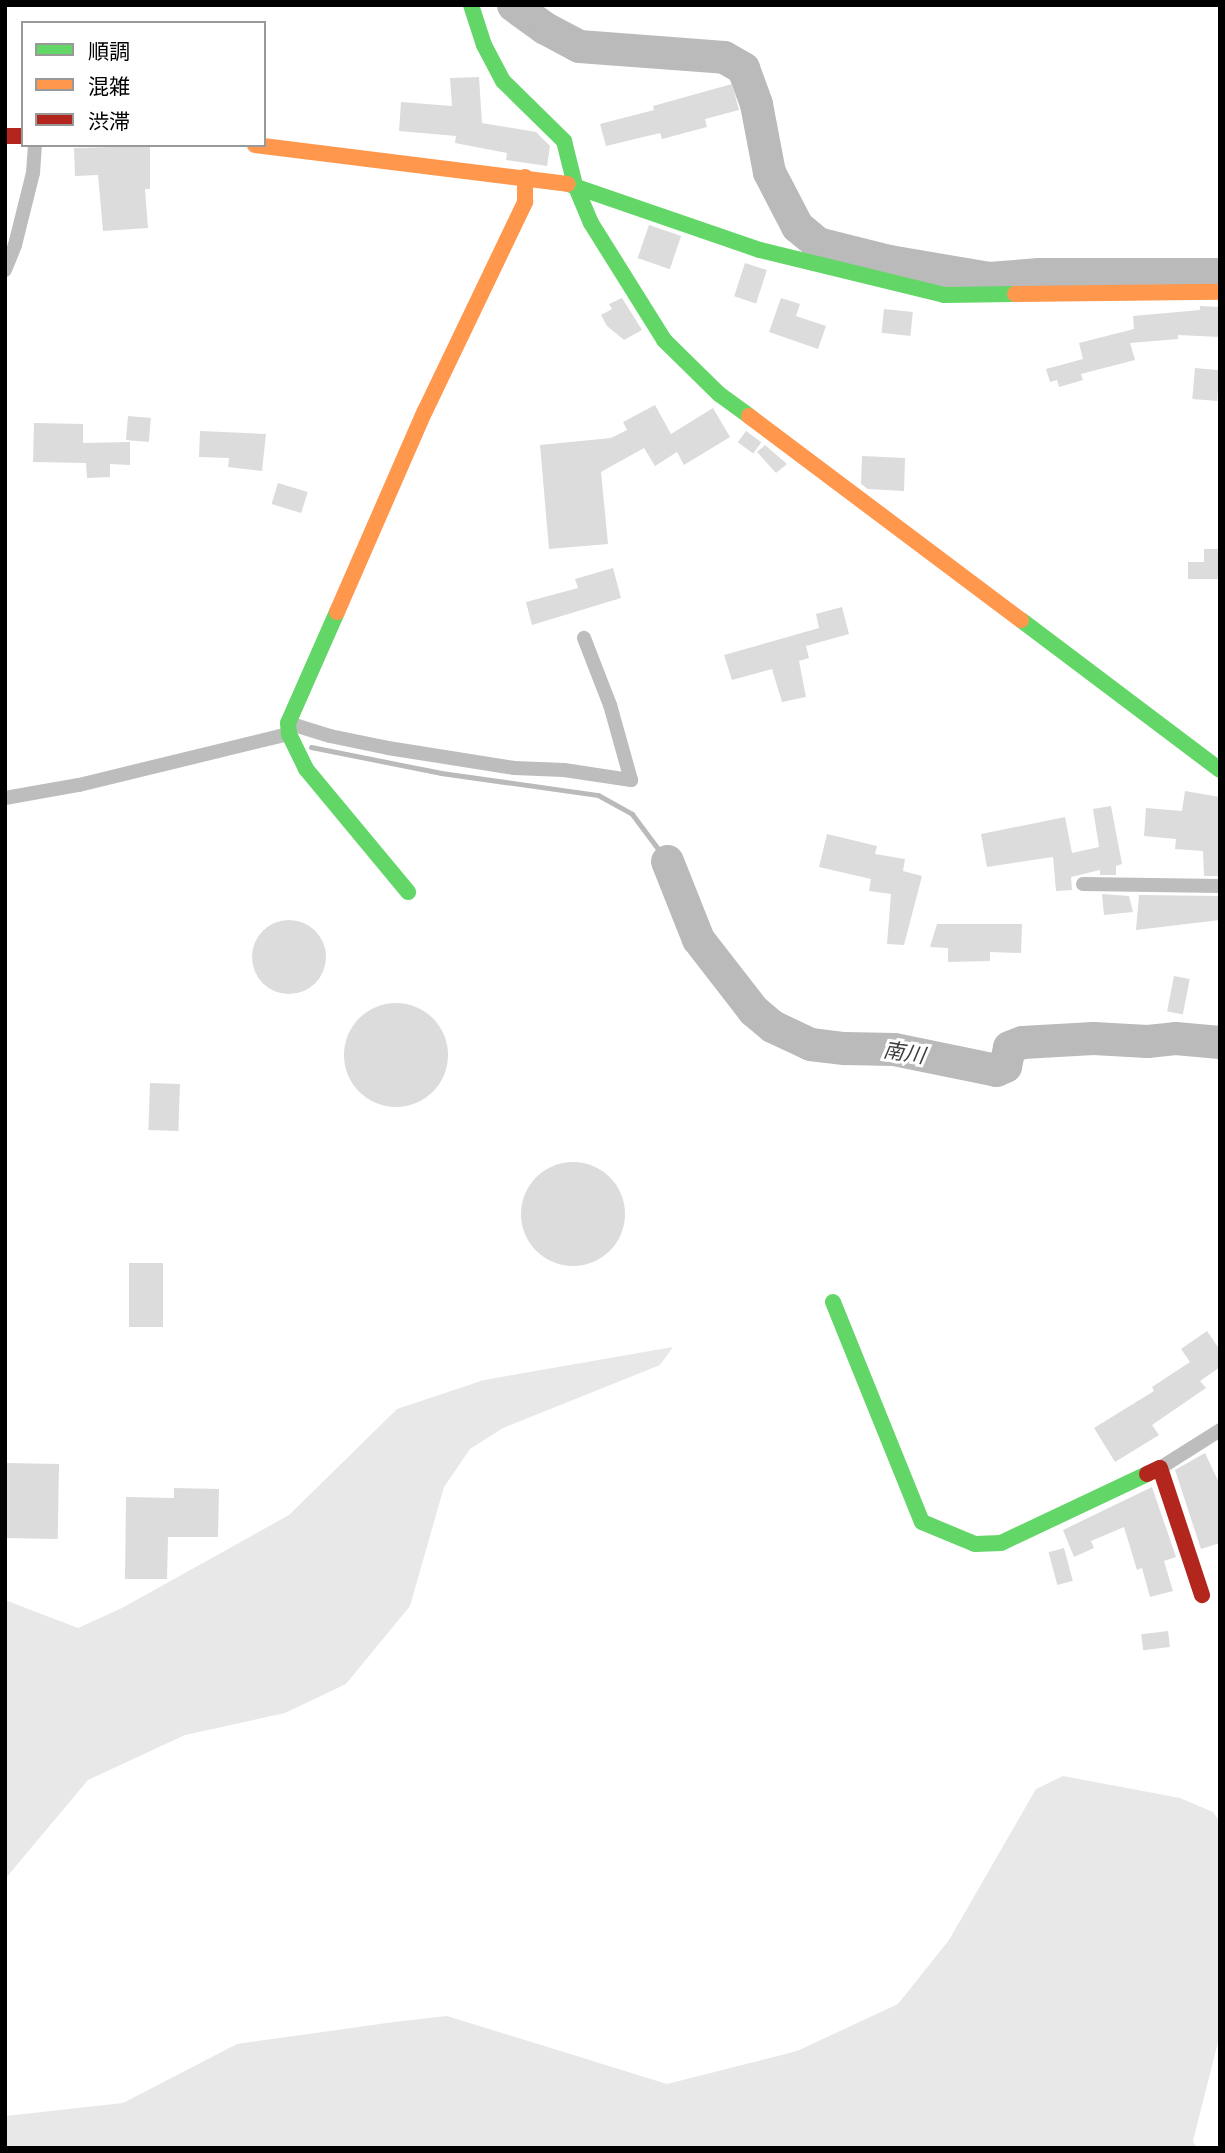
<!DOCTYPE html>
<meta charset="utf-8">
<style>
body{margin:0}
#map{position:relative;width:1225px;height:2153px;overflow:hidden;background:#fff;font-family:Signika,"Noto Sans JP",sans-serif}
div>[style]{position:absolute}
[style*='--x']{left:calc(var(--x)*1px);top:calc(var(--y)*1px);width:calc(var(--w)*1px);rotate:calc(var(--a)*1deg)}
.green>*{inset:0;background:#e8e8e8}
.stream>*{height:5px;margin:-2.5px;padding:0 2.5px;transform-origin:2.5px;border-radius:2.5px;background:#bababa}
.river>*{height:33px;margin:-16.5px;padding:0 16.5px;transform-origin:16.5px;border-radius:16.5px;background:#bababa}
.building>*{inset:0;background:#dcdcdc;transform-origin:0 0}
.round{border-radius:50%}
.street>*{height:14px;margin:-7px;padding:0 7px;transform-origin:7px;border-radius:7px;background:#bdbdbd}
.fast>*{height:16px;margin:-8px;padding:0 8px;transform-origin:8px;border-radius:8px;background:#63d668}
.slow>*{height:16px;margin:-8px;padding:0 8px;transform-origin:8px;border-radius:8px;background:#ff974d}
.jam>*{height:16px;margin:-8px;padding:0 8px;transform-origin:8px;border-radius:8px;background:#b3261e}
span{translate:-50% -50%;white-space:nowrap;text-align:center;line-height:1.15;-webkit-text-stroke:6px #fff;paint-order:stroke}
.water-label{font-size:21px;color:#3e3e3e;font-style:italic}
.frame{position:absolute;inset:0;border:7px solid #000;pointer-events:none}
.legend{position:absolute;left:21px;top:21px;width:245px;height:126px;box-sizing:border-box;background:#fff;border:2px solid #999;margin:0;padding:9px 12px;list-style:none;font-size:21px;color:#000}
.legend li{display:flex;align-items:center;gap:14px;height:35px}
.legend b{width:35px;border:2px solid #999}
</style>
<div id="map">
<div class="green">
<i style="clip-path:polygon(673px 1347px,660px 1365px,503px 1428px,470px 1449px,444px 1487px,410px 1606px,346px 1684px,285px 1713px,185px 1735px,88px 1780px,5px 1879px,5px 1600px,78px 1628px,122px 1608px,289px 1515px,397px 1409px,484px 1380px)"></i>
<i style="clip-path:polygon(1063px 1776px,1180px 1798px,1213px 1812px,1220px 1822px,1220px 2034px,1193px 2141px,1197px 2148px,5px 2148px,6px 2116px,123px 2103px,237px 2044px,394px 2022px,447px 2016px,667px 2084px,797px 2051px,898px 2004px,949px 1940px,1036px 1789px)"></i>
</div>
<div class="stream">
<i style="--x:311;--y:747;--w:133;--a:11.3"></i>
<i style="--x:441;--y:773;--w:159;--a:8"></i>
<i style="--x:598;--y:795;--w:39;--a:29"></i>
<i style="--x:632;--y:814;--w:59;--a:53.3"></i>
</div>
<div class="river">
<i style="--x:513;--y:5;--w:39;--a:36"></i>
<i style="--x:545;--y:28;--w:38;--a:28"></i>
<i style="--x:579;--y:46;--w:145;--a:4.3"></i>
<i style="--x:724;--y:57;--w:22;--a:30"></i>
<i style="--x:743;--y:68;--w:38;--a:70"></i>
<i style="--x:756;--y:104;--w:69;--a:79.2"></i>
<i style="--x:769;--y:172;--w:61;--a:62.6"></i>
<i style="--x:797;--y:226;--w:26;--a:40"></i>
<i style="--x:817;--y:243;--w:74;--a:14"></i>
<i style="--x:889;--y:261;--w:100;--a:9.7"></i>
<i style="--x:988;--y:278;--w:51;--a:-4.5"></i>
<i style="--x:1039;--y:274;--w:181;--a:0"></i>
<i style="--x:667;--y:861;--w:84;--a:68.3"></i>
<i style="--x:698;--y:939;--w:90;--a:52.2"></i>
<i style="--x:753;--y:1010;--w:25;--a:40"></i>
<i style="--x:772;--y:1026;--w:42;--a:25.3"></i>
<i style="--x:810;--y:1044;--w:34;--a:7"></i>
<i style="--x:844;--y:1048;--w:50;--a:1.1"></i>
<i style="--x:894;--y:1049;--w:104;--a:11.6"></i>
<i style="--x:996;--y:1070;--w:10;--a:-24"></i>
<i style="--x:1005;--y:1066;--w:19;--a:-78"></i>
<i style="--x:1009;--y:1047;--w:14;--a:-21"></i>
<i style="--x:1022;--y:1042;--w:71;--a:-3.2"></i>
<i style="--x:1093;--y:1038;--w:54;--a:3.2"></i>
<i style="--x:1147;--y:1041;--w:28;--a:-6"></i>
<i style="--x:1175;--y:1038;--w:45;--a:5.1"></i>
</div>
<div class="building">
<i style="clip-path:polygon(479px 77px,482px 123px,536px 132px,550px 146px,547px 166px,506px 160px,507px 153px,455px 143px,456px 136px,399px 131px,401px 102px,452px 106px,450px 78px)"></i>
<i style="clip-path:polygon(732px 84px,739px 110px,705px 119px,707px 127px,662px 139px,660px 133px,606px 146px,600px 124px,654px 110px,653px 106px)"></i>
<i style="clip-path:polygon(150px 146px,150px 189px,145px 189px,148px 228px,103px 231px,98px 175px,75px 176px,74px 148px)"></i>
<i style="left:649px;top:225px;width:34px;height:35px;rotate:19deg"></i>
<i style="left:745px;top:263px;width:23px;height:35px;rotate:18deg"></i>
<i style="clip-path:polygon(622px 298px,642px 330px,624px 340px,607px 326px,601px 315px,612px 309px,609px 304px)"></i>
<i style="clip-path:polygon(781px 298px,800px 304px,796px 316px,826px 326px,818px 349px,769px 332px)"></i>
<i style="clip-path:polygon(1200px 306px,1220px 307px,1220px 337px,1178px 335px,1178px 339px,1130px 343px,1135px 360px,1081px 374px,1083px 380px,1059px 387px,1057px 380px,1050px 382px,1046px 369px,1083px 359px,1079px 343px,1134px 329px,1133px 316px,1200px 310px)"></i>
<i style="left:884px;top:309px;width:29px;height:24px;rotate:6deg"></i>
<i style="left:1195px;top:368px;width:25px;height:31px;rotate:5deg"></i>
<i style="clip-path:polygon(655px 405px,671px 434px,713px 408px,730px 437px,684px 465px,677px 452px,655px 466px,644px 448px,601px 472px,608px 544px,549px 549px,540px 445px,611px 438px,627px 430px,623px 422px)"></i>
<i style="left:128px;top:416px;width:23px;height:24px;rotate:5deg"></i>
<i style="clip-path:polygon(34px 423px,83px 424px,83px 443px,130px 442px,130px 465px,110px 464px,110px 477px,87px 478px,86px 463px,33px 462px)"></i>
<i style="clip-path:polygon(200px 431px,266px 434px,262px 471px,228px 467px,229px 458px,199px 457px)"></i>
<i style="left:746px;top:431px;width:19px;height:14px;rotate:36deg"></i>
<i style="clip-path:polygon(765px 445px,787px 464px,776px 473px,757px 452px)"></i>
<i style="clip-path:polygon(862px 456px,905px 458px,904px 491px,868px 489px,861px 484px)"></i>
<i style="left:278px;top:483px;width:31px;height:22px;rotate:17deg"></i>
<i style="clip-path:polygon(1204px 549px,1220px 549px,1220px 579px,1188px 579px,1188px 562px,1204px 562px)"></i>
<i style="clip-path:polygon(613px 568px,621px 598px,532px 625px,526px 602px,578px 588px,575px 579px)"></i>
<i style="clip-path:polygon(842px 607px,849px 634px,806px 646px,809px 658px,799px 661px,806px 697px,782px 702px,772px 669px,732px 680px,724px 655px,819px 628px,816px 614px)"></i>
<i style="clip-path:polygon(1185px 791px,1220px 797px,1220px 876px,1204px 876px,1203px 851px,1175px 849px,1176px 839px,1144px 836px,1146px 808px,1182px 811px)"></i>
<i style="clip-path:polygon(1111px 806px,1122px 864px,1116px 866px,1116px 875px,1100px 875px,1100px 870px,1071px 877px,1072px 890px,1056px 891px,1053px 857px,987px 867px,981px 834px,1065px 817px,1072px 853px,1099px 847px,1093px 809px)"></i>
<i style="clip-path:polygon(827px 834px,877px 846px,875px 854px,905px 859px,903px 871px,922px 876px,904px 945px,887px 944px,891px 894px,869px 891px,871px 879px,819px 867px)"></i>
<i style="clip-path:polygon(1102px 894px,1129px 896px,1133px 912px,1104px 915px)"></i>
<i style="clip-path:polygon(1139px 895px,1220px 896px,1220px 920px,1136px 930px)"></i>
<i class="round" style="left:252px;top:920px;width:74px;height:74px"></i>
<i style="clip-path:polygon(937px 924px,1022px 924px,1021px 953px,990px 952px,990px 961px,948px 962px,948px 948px,930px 947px)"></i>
<i style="left:1174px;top:976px;width:16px;height:36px;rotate:11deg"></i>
<i class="round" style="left:344px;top:1003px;width:104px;height:104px"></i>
<i style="left:150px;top:1083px;width:30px;height:47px;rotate:2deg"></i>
<i class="round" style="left:521px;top:1162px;width:104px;height:104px"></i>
<i style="left:129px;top:1263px;width:34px;height:64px"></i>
<i style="clip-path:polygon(1207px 1331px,1220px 1350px,1220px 1367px,1200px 1381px,1206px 1388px,1152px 1425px,1159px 1435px,1115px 1462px,1094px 1428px,1154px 1391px,1152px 1387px,1190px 1362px,1181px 1349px)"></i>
<i style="clip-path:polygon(1205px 1453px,1220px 1485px,1220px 1543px,1201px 1549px,1175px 1470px)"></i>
<i style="left:5px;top:1463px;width:54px;height:75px;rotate:1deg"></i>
<i style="clip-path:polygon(1152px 1487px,1176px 1557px,1164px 1561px,1173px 1591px,1150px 1597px,1142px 1568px,1137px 1570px,1124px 1527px,1091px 1541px,1094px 1548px,1074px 1557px,1063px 1530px)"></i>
<i style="clip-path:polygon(174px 1488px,219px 1489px,218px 1537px,168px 1537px,167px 1579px,125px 1579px,126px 1497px,174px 1498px)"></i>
<i style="left:1064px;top:1548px;width:34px;height:16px;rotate:75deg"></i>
<i style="left:1168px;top:1631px;width:16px;height:27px;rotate:83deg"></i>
</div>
<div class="street">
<i style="--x:5;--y:270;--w:27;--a:-68"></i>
<i style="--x:15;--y:245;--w:74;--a:-76"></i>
<i style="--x:33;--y:173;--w:28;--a:-86"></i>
<i style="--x:288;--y:723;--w:44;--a:17.2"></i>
<i style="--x:330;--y:736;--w:59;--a:11.7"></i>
<i style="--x:388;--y:748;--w:128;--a:9"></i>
<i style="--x:514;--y:768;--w:50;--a:2.3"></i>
<i style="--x:564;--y:770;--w:68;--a:8.5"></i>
<i style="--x:631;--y:780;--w:78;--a:-105.6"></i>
<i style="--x:610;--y:705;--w:72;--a:-111.2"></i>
<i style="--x:5;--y:798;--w:75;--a:-10"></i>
<i style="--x:79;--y:785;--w:216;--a:-13.7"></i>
<i style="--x:1083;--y:884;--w:137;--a:0.8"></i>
<i style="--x:1160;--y:1468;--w:71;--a:-32.3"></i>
</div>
<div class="fast">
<i style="--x:471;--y:5;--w:42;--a:72"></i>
<i style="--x:484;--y:45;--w:41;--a:62.2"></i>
<i style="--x:503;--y:81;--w:86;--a:44.5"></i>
<i style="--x:564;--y:141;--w:45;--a:76"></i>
<i style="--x:575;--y:185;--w:41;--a:67.2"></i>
<i style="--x:591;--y:223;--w:138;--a:58"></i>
<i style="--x:664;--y:340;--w:77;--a:44.5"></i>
<i style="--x:719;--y:394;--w:37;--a:36"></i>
<i style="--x:568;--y:184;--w:203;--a:19"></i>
<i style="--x:760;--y:250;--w:189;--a:13.7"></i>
<i style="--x:944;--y:295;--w:71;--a:-0.8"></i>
<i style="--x:337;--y:612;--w:121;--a:113.8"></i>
<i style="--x:288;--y:723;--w:11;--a:85"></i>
<i style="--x:289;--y:734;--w:39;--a:64"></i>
<i style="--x:306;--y:769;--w:160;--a:50.3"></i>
<i style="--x:1021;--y:620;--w:249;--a:37"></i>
<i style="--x:833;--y:1302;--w:237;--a:68"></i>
<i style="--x:922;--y:1522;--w:57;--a:22.5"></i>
<i style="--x:975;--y:1544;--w:26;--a:-2"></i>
<i style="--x:1001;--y:1543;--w:161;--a:-25.3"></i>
</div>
<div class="slow">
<i style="--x:255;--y:145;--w:315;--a:7.1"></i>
<i style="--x:1015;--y:294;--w:205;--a:-0.6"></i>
<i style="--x:749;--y:416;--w:340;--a:36.9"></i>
<i style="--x:337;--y:612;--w:219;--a:-66.4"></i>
<i style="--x:425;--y:411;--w:232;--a:-64.4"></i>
<i style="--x:525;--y:202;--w:25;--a:-90"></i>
</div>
<div class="jam">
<i style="--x:5;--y:136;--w:18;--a:0"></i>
<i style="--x:1147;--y:1474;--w:14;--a:-25"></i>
<i style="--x:1160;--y:1468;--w:134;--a:71.7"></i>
</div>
<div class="water-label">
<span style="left:904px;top:1053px;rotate:9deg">南川</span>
</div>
<div class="frame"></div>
<ul class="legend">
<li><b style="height:9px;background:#63d668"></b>順調</li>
<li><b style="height:9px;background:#ff974d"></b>混雑</li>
<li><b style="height:9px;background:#b3261e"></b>渋滞</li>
</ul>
</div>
